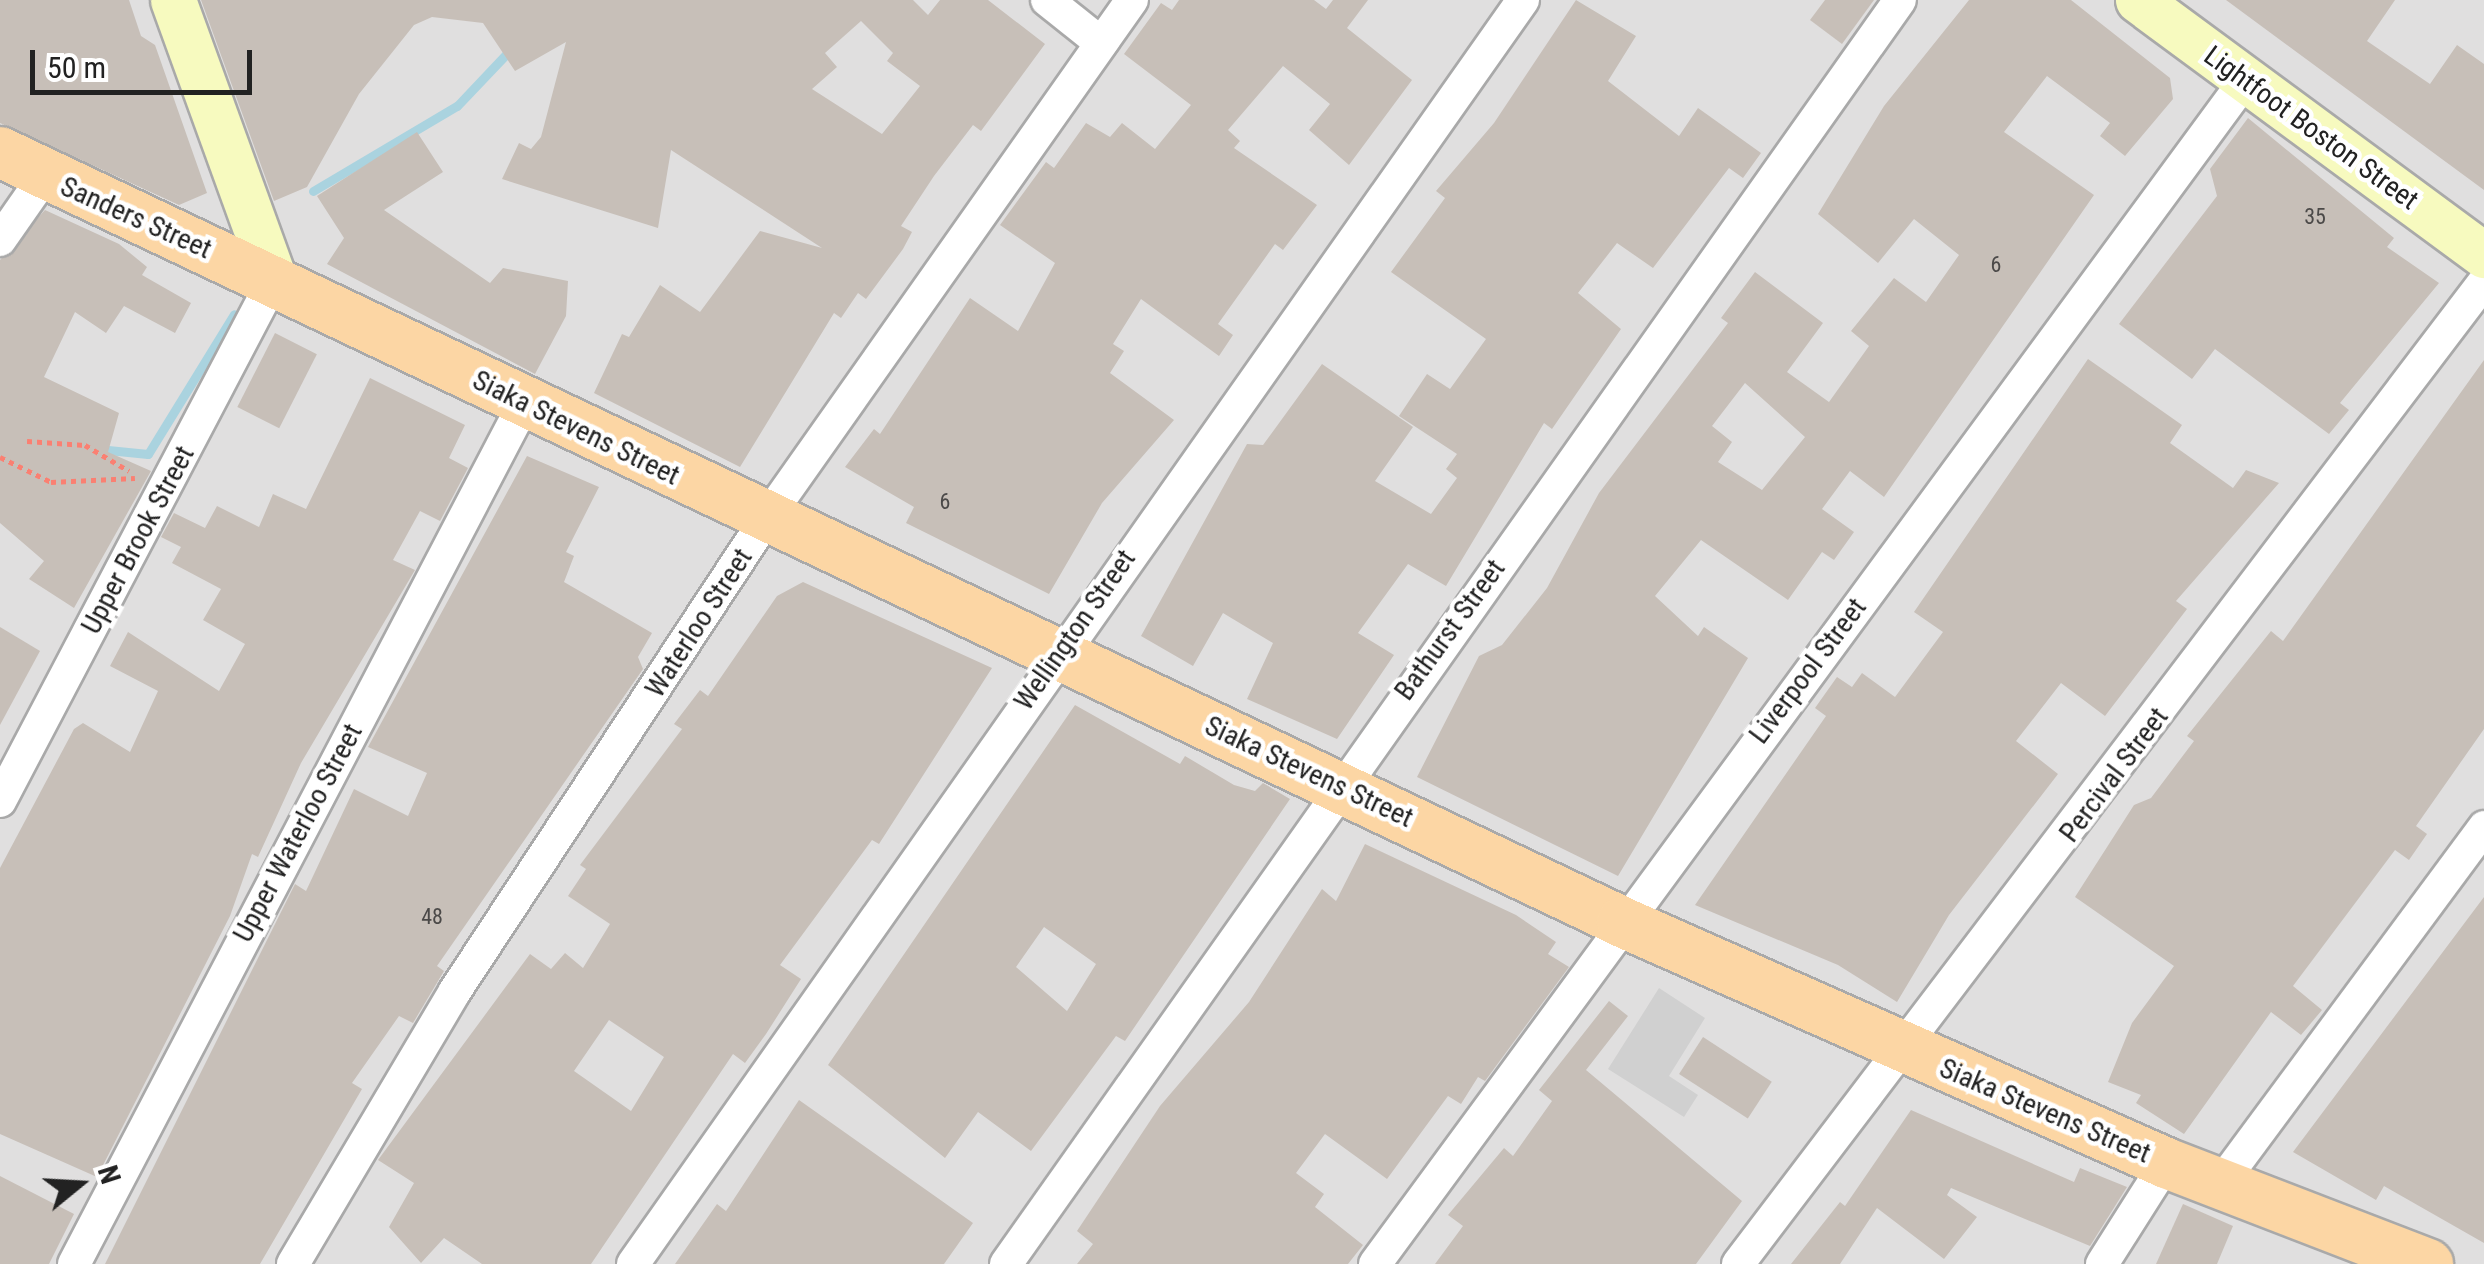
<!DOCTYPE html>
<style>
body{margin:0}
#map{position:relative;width:2484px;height:1264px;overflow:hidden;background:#f2efe9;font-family:"Roboto Condensed",sans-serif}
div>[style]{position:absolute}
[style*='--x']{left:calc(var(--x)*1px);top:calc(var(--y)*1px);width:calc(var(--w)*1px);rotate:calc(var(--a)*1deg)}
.residential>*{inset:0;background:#e0dfdf;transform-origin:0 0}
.religious>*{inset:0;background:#d0d0d0}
.stream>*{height:9px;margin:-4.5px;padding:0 4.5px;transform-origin:4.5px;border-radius:4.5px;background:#aad3df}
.building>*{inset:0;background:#c7bfb8;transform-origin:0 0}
.path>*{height:5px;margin-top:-2.5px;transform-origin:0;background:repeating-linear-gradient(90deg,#fa8072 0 5px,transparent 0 10px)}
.roads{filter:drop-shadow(2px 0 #a9a9a9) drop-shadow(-2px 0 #a9a9a9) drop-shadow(0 2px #a9a9a9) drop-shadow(0 -2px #a9a9a9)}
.minor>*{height:32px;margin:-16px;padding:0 16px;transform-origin:16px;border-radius:16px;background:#fff}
.secondary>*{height:45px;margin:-22.5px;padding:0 22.5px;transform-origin:22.5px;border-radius:22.5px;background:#f7fabf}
.primary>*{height:50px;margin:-25px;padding:0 25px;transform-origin:25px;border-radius:25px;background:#fcd6a4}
span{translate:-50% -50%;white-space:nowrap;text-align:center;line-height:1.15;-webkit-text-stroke:9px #fff;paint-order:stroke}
.number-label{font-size:22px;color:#4b4948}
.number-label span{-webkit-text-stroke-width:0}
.street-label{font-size:28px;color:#222}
.north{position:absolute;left:30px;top:1134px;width:100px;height:100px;-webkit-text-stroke:8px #fff;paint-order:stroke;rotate:72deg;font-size:28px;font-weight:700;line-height:40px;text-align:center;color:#222}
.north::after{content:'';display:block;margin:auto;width:35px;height:45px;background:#222;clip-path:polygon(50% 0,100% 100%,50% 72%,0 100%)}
.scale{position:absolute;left:30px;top:50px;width:222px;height:45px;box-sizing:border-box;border:5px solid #222;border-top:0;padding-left:12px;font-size:30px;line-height:35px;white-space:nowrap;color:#222;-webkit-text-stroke:8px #fff;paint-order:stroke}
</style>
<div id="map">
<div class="residential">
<i style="left:0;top:0;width:2484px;height:1264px"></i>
</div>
<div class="religious">
<i style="clip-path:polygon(1659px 988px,1705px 1018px,1669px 1076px,1698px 1095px,1684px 1117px,1608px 1069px)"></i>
</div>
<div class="stream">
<i style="--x:313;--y:191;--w:167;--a:-30.6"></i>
<i style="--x:457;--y:106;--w:80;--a:-46.5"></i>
<i style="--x:98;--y:449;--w:50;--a:5.7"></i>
<i style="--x:148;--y:454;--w:164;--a:-58.4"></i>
</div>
<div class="building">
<i style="clip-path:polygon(0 0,129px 0,141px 36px,155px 45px,207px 193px,179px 205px,0 123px)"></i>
<i style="clip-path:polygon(evenodd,201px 0,913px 0,928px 15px,940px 0,988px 0,1045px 44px,981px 131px,973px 125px,934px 176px,901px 226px,912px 232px,903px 249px,866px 299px,858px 293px,841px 318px,834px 313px,740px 467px,594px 393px,622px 334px,629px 337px,660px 285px,700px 312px,760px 231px,822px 248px,671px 150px,658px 228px,502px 179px,519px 143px,531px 149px,541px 137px,566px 42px,515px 71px,483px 23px,432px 17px,414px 25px,359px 94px,307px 187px,274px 201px,201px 0,861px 21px,893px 53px,887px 61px,920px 86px,882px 134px,812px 89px,837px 67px,825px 53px,861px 21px)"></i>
<i style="clip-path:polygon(1179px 0,1314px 0,1326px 9px,1333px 0,1368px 0,1347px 28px,1412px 80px,1349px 165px,1309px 130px,1330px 104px,1283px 66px,1228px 130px,1240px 141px,1234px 148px,1317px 205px,1283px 250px,1275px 244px,1218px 324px,1233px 335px,1219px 356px,1141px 299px,1113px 344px,1124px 351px,1110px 373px,1174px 420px,1102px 503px,1049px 594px,906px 523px,914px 507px,845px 467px,874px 429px,880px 434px,970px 298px,1018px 331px,1055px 263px,1000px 225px,1046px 162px,1054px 168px,1086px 123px,1110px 137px,1122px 123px,1155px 149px,1191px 105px,1124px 54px,1161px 3px,1172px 10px)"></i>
<i style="clip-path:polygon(1576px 0,1636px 36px,1608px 81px,1679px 136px,1698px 108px,1761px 153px,1743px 178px,1729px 168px,1653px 268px,1617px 243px,1578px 293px,1621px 329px,1552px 429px,1544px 423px,1446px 586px,1408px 564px,1358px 633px,1394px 655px,1337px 739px,1247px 699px,1273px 643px,1223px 613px,1193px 666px,1141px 636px,1247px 444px,1263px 445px,1322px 364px,1413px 427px,1375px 481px,1431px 514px,1457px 478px,1446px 469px,1457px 454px,1399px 416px,1427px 374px,1450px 389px,1486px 339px,1391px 272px,1445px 198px,1436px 191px,1494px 123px)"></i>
<i style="clip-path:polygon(1825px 0,1874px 0,1842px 44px,1810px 20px)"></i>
<i style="clip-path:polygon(evenodd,1969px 0,2071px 0,2170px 78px,2173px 99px,2125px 156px,2100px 136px,2110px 123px,2047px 76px,2004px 132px,2094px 195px,1884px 497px,1850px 471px,1822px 509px,1854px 532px,1834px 560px,1822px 552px,1788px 600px,1701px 540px,1655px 596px,1698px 636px,1704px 627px,1748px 658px,1618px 876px,1417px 777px,1479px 656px,1502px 645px,1547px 588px,1599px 493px,1728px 323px,1721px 318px,1755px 272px,1823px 323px,1787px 372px,1829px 402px,1869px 346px,1851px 331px,1894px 278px,1926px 302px,1959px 255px,1914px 219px,1878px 263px,1818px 214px,1884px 106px,1969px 0,1745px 383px,1805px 437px,1762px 490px,1718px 462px,1732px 442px,1712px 426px,1745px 383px)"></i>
<i style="clip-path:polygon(2226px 0,2395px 0,2367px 41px,2430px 84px,2457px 45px,2484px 64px,2484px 190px)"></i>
<i style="clip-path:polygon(2248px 118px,2394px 238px,2387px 247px,2439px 283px,2340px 403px,2349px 410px,2329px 434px,2215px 349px,2192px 379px,2119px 324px,2217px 196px,2210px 169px)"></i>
<i style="clip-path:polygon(417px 132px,443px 172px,384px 210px,490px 283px,503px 268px,568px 281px,566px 316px,535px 374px,327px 264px,344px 238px,317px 196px)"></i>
<i style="clip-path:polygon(45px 210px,119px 244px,147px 267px,142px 275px,191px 303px,175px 333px,124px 306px,106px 333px,75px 312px,44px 377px,119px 413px,108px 452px,151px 471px,74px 608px,29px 579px,44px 561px,0 523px,0 260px)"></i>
<i style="left:275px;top:333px;width:47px;height:83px;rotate:27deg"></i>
<i style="clip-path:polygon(2088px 359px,2182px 425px,2170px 443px,2233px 488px,2246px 470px,2279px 483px,2176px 601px,2187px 609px,2105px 716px,2061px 683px,2016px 741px,2058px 774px,1949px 915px,1897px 1002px,1838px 965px,1695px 905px,1826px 716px,1815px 708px,1837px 677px,1852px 687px,1862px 673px,1895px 697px,1943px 632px,1914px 612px)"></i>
<i style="clip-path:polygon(2484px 360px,2484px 729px,2416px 826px,2427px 834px,2409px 860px,2395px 850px,2293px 986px,2322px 1010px,2301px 1035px,2271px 1012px,2184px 1134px,2136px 1103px,2141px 1095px,2108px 1082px,2132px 1023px,2174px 966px,2075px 897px,2134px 805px,2151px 798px,2194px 741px,2187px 736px,2271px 631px,2283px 641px)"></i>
<i style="clip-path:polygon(370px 378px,465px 425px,449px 458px,468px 468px,440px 521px,420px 511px,393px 560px,415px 570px,301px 763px,258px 857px,252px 854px,230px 916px,97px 1177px,0 1134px,0 868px,74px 729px,83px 723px,130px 752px,158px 691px,110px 666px,128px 632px,219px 691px,245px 644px,203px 620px,221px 589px,172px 563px,181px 547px,161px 537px,174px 513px,205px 528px,217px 506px,259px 527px,273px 494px,306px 509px)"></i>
<i style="clip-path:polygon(527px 456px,599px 487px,566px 552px,574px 556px,564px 582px,652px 633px,638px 657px,643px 669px,437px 966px,444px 971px,413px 1023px,399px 1016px,352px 1083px,362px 1089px,260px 1264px,105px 1264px,295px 884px,306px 891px,354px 789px,408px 816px,427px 773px,368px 747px)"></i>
<i style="clip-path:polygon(evenodd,803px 582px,992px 668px,879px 844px,872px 840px,780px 965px,801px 979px,766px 1034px,745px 1063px,733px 1054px,591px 1264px,482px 1264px,444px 1238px,421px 1263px,389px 1227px,414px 1183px,378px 1160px,530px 954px,551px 969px,565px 953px,583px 968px,610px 924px,568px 896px,586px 869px,580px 865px,682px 729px,674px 724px,700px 690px,708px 696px,777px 596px,803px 582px,609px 1020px,664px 1057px,631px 1111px,574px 1071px,609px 1020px)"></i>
<i style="clip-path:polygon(0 627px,40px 651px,0 725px)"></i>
<i style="clip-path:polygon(evenodd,1075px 705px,1180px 764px,1185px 756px,1234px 785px,1255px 791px,1263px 783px,1290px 799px,1125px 1041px,1116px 1036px,1031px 1151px,978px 1112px,945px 1158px,828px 1065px,1075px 705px,1044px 927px,1096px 964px,1067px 1011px,1016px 967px,1044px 927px)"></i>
<i style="clip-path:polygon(1365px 844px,1516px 915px,1556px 942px,1548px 954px,1569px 967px,1485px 1081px,1478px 1077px,1461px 1104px,1448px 1096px,1387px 1179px,1325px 1134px,1296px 1173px,1324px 1194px,1315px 1207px,1363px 1245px,1348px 1264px,1077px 1264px,1093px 1244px,1077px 1231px,1160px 1106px,1249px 1002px,1322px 889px,1336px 901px)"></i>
<i style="clip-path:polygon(2484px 897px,2484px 1243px,2384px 1186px,2376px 1200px,2293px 1152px)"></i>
<i style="clip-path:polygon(1609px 1001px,1628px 1016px,1586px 1070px,1742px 1201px,1696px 1264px,1435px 1264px,1463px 1226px,1448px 1215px,1504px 1148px,1513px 1156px,1552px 1101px,1539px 1090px)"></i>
<i style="left:1703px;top:1037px;width:82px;height:44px;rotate:33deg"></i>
<i style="clip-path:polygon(799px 1100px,973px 1223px,944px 1264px,675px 1264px,717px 1204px,726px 1211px)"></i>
<i style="clip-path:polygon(1911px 1110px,2074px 1182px,2080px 1168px,2127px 1187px,2090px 1246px,1951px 1188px,1947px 1195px,1977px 1217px,1944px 1259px,1877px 1208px,1840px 1264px,1791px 1264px,1840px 1202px,1845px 1206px)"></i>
<i style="clip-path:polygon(0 1176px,74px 1214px,49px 1264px,0 1264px)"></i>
<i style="clip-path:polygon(2183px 1204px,2233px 1226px,2217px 1264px,2156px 1264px)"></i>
</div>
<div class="path">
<i style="--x:27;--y:441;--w:58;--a:3.9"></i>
<i style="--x:85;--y:445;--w:51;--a:30.6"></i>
<i style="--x:0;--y:457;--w:57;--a:26.1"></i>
<i style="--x:51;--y:482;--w:84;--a:-2.7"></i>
</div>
<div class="roads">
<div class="minor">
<i style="--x:1047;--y:0;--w:69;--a:38.5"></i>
<i style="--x:0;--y:240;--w:77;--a:-55.1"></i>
<i style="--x:0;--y:801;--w:590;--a:-62.3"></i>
<i style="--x:2221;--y:1183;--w:443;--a:-53.5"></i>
<i style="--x:74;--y:1264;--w:971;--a:-62.38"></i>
<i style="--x:293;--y:1264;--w:317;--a:-59.3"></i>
<i style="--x:455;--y:991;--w:565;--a:-56.62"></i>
<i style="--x:766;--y:519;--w:635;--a:-54.81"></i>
<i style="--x:633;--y:1264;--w:1546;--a:-54.85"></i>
<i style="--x:1006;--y:1264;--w:1548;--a:-54.73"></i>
<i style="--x:1375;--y:1264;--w:1467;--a:-53.68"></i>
<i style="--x:1738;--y:1264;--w:1233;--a:-52.78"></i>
<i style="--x:2102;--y:1264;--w:120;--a:-57.6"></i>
</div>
<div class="secondary">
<i style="--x:173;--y:0;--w:297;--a:70.1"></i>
<i style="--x:2138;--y:0;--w:430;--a:36.4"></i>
</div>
<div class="primary">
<i style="--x:0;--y:152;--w:1795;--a:25.39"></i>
<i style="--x:1622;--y:922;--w:595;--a:23.89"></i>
<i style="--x:2166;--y:1163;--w:281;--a:21.1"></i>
</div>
</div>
<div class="number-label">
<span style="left:2315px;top:217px">35</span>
<span style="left:1996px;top:265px">6</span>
<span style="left:945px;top:502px">6</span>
<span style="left:432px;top:917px">48</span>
</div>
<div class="street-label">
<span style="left:2311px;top:128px;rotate:36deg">Lightfoot Boston Street</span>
<span style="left:136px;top:218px;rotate:24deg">Sanders Street</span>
<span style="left:576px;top:428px;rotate:26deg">Siaka Stevens Street</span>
<span style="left:138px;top:540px;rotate:-62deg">Upper Brook Street</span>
<span style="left:699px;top:623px;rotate:-57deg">Waterloo Street</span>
<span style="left:1075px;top:630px;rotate:-55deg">Wellington Street</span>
<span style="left:1450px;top:630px;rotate:-54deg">Bathurst Street</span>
<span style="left:1808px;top:671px;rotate:-53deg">Liverpool Street</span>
<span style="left:1309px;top:772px;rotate:25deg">Siaka Stevens Street</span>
<span style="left:2114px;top:775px;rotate:-53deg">Percival Street</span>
<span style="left:298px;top:833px;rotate:-62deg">Upper Waterloo Street</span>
<span style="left:2045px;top:1111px;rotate:23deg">Siaka Stevens Street</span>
</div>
<div class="north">N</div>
<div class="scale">50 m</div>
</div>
